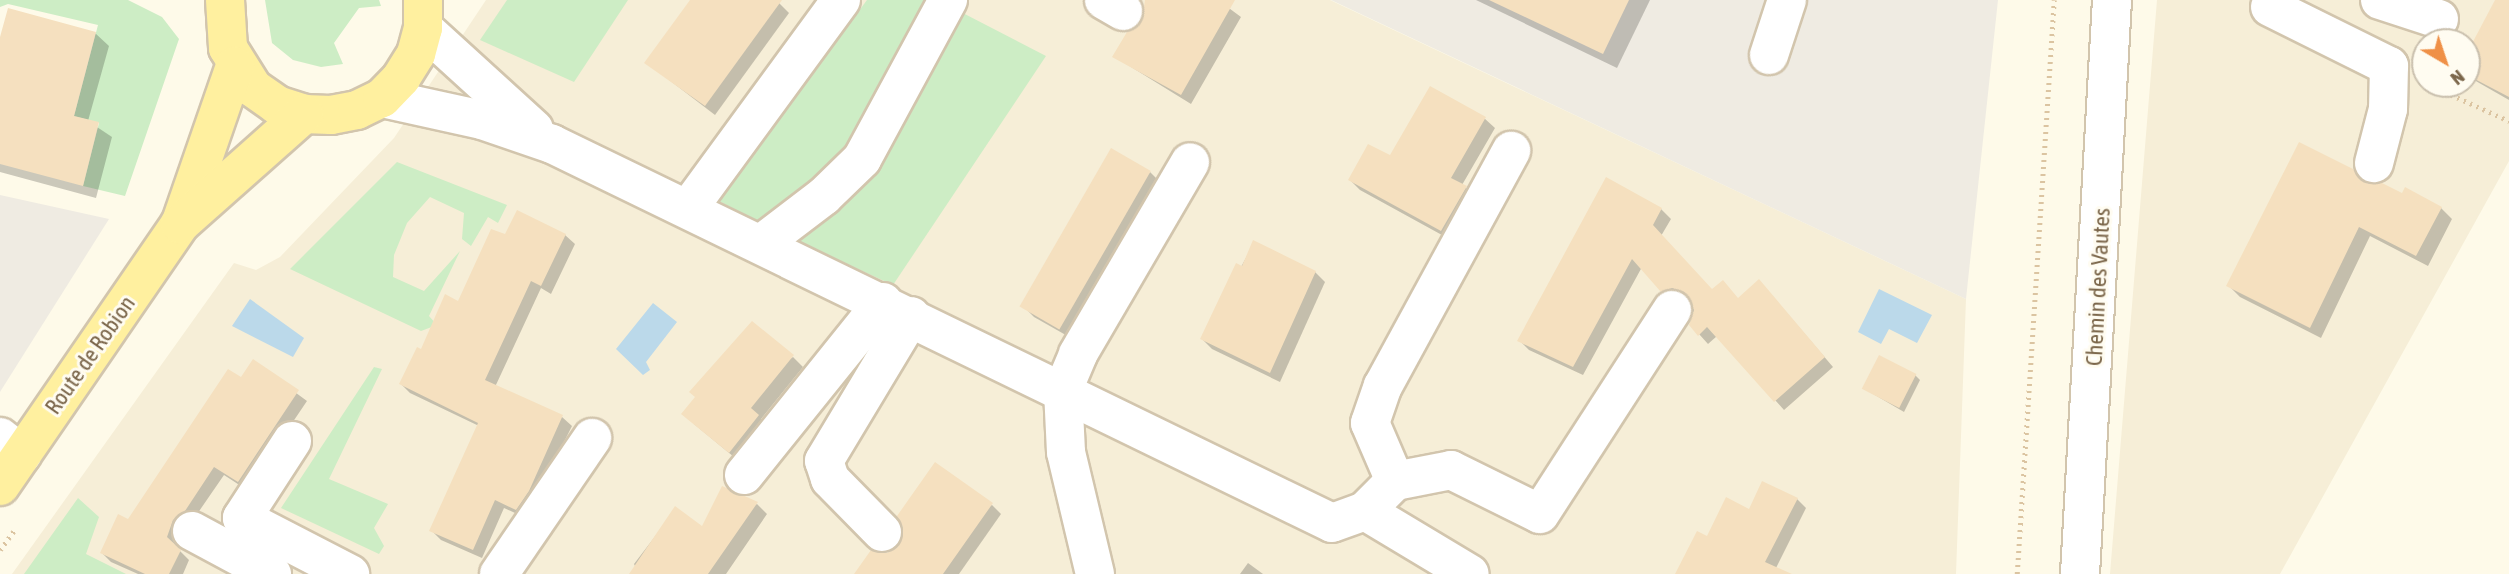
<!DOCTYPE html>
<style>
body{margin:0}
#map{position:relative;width:2509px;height:574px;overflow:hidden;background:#fefae9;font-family:"Asap Condensed",sans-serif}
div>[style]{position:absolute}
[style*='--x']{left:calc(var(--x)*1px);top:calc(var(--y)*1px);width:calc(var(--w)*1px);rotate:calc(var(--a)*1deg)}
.residential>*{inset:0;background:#f6eed7}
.industrial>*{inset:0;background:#efebe2}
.green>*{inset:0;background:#cdedc5}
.water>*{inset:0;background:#bbd9ea}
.shadow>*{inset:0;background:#0003}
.building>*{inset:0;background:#f5e0bf;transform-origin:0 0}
.path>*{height:4.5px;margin-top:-2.25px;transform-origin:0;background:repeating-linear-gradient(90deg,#dbc4a1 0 2px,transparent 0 7px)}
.roads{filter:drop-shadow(2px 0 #d2c5ad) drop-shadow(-2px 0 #d2c5ad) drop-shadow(0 2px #d2c5ad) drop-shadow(0 -2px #d2c5ad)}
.minor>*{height:38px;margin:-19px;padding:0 19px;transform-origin:19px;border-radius:19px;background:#fff}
.major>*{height:38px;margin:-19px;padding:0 19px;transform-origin:19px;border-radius:19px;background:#fff09f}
span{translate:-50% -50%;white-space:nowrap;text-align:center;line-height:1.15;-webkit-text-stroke:6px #fffcf1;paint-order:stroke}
.street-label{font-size:23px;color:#7b664a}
.north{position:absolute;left:2411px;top:28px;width:70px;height:70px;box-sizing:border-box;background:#fffcf1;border:2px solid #cac0ae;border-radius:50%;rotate:141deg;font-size:19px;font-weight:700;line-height:28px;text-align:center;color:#7b664a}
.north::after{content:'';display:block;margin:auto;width:24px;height:32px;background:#ef9047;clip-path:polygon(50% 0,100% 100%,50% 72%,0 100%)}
</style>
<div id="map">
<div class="residential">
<i style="clip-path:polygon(486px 0,1330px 0,1966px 299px,1956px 574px,12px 574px,234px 263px,256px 270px,280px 257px,394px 138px)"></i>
<i style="clip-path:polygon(evenodd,2157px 0,2509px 0,2509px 161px,2280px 574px,2110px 574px,2157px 0,2425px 42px,2467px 42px,2467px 84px,2425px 84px,2425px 42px)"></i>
</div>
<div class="industrial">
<i style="clip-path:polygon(1331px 0,1998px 0,1966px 299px)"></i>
<i style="clip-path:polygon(0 195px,109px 219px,0 392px)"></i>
</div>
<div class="green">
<i style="clip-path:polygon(0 0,128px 0,162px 17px,179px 39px,125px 196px,83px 186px,99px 123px,74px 116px,98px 25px,8px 4px,0 7px)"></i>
<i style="clip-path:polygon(265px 0,379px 0,381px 6px,359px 8px,334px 43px,343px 64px,321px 67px,293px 60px,272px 43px)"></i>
<i style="clip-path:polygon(507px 0,628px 0,574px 82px,480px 40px)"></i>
<i style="clip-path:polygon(867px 0,929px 0,833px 174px,759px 222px,719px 201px)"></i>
<i style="clip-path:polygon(957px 10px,1046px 56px,893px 285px,787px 237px)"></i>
<i style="clip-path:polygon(397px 162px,507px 205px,498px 223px,488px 217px,471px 246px,462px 239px,464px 213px,430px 197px,407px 223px,394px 255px,393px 277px,424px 291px,460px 251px,429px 316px,437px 325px,421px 331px,290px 269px)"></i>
<i style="clip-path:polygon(374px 367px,382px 369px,329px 479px,388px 504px,374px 528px,384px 546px,379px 554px,281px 508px)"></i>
<i style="clip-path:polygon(78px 498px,99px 517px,86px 554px,126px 574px,24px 574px)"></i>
</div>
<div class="water">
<i style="clip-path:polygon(1879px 289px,1932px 315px,1917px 343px,1889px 329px,1881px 344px,1858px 332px)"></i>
<i style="clip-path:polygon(250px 299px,304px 338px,293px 357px,232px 326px)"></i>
<i style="clip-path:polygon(653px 303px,677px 322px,646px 362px,650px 370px,643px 375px,616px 349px)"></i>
</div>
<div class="shadow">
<i style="clip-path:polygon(702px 0,776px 0,789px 13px,715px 115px,647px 63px)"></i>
<i style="clip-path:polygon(1147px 0,1218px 0,1241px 17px,1191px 104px,1115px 57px,1144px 22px)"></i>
<i style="clip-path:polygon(1476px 0,1650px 0,1617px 68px)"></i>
<i style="clip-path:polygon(2497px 0,2509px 0,2509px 100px,2467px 76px,2467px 57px)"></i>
<i style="clip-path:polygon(95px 33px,109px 46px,88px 121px,112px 137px,96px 198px,0 172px,0 44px)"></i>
<i style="clip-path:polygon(1484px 118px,1495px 128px,1462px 185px,1476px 198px,1451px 240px,1360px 190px,1350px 180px)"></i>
<i style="clip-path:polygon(1150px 172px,1160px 182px,1071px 338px,1034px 317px,1024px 307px)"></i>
<i style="clip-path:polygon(2368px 186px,2441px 208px,2452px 219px,2428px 266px,2370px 236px,2321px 338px,2240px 297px,2229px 286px)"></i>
<i style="clip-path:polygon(1661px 209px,1671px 219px,1661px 236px,1712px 291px,1739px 300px,1768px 291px,1833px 367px,1784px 410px,1717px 336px,1708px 344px,1699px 334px,1690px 299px,1672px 300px,1642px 267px,1583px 375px,1529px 350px,1519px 340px)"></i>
<i style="clip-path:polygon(565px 235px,575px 244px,551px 294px,541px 288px,495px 387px,562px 417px,572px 426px,526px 518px,504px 508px,482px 558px,441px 540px,432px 531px,479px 426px,410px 393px,401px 384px,506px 236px)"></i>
<i style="clip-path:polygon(1254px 243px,1315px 272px,1325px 282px,1280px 382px,1212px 349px,1202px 339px)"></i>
<i style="clip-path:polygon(793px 357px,803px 367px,761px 419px,768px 426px,740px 462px,694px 424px)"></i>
<i style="clip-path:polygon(254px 362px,307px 401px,247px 490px,224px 475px,193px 520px,182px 529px,176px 547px,189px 560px,183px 574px,138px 574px,111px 562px,102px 553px)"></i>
<i style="clip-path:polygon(1915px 375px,1920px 380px,1904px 412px,1863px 388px)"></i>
<i style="clip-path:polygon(1797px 499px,1806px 508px,1773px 574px,1693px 574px,1708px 538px)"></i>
<i style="clip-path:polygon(757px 504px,767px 514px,726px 574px,639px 574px,634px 564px,676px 509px,703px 528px)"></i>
<i style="clip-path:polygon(992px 505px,1001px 514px,959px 574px,887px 574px,887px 555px)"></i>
<i style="clip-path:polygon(1248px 563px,1263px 574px,1240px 574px)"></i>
</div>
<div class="building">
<i style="clip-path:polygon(690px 0,782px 0,705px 106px,644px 63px)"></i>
<i style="clip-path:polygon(1145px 0,1235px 0,1181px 95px,1112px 57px,1127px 32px,1142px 21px)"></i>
<i style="clip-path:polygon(1489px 0,1629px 0,1603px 54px)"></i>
<i style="clip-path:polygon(2495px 0,2509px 0,2509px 97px,2467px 75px,2467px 53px)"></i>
<i style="clip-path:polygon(8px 8px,96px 32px,74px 116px,99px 122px,83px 186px,0 164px,0 37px)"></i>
<i style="clip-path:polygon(1430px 86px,1486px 117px,1451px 178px,1467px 186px,1441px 231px,1348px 180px,1368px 144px,1390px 155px)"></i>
<i style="clip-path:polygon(2299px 142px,2353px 169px,2368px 184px,2382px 183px,2402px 193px,2405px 187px,2442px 207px,2416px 256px,2359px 227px,2310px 328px,2226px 286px)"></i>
<i style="left:1111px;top:148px;width:46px;height:183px;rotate:30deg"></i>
<i style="clip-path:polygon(1606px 177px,1662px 208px,1653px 225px,1712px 289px,1723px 280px,1738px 298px,1759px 279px,1825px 357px,1774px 402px,1707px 327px,1698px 336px,1689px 325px,1694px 310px,1684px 292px,1672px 288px,1661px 292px,1632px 259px,1573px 367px,1517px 341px)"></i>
<i style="clip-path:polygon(517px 210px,566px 234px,541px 286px,531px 281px,485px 380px,563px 415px,529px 491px,516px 510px,495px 500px,473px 550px,429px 531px,478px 423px,399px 384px,417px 347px,421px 349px,445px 294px,458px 301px,491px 229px,505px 234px)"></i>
<i style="clip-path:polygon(1253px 240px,1316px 271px,1270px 373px,1200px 339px,1236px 263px,1242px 266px)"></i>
<i style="clip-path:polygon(752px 321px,794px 355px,751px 408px,759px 415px,729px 453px,681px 414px,695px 397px,689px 392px)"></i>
<i style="left:1879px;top:355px;width:42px;height:38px;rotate:27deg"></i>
<i style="clip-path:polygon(253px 359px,299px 390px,238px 482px,214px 467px,185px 511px,173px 520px,167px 537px,181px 550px,169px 574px,145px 574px,100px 553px,118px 514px,128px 519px,228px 369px,241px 377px)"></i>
<i style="clip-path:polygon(935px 462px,993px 503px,943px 574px,854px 574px,871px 550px,887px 553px,898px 547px,903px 527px,897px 516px)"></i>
<i style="clip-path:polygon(1762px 481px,1798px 498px,1765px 562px,1792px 574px,1675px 574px,1697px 531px,1707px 536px,1726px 497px,1749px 509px)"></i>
<i style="clip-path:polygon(722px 486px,758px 502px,708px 574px,629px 574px,675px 506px,702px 526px)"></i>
</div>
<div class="path">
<i style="--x:2432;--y:86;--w:85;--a:24.4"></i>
<i style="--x:0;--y:550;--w:27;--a:-54"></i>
<i style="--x:2017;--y:574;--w:575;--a:-86.31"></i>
</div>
<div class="roads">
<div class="minor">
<i style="--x:1104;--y:0;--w:22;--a:30"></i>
<i style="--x:2380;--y:0;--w:62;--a:17.9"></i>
<i style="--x:2270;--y:7;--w:133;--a:26.4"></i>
<i style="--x:2389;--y:66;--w:43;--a:91.3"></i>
<i style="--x:2388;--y:109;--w:56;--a:104.5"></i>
<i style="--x:423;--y:28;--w:150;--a:42.3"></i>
<i style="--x:1769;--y:55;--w:58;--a:-71.9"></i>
<i style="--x:382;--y:98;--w:102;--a:12.4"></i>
<i style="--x:482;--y:120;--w:74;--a:18.9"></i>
<i style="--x:552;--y:144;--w:867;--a:25.91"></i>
<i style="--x:1332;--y:523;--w:35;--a:-20"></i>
<i style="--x:1365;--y:511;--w:42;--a:-45"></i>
<i style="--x:1395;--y:481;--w:57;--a:-11.1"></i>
<i style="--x:1451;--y:470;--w:99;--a:26.3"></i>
<i style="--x:1540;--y:514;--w:243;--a:-57.1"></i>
<i style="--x:688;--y:209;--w:259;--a:-53.8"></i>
<i style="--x:761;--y:244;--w:79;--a:-37.3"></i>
<i style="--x:824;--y:196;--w:53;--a:-44.2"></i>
<i style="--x:862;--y:159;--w:181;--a:-61.6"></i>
<i style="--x:0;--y:437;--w:28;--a:38"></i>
<i style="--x:292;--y:441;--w:92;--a:123"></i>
<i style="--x:242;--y:518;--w:122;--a:27.4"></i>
<i style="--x:744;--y:475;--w:222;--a:-51.2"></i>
<i style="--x:1395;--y:481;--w:63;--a:-113.3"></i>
<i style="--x:1370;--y:423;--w:39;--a:-71"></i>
<i style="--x:1383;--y:386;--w:268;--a:-61.4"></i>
<i style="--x:1365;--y:511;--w:122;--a:31"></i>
<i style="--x:192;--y:531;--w:91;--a:28.3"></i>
<i style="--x:882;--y:532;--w:74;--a:-134.5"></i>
<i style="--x:830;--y:479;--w:19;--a:-108"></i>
<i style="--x:824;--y:461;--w:169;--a:-59"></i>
<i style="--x:499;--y:574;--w:165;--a:-55.6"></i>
<i style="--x:1095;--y:574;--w:125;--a:-103.4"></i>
<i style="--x:1066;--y:452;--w:62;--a:-92.8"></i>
<i style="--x:1063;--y:390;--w:39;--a:-67"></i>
<i style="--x:1078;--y:354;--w:222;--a:-59.7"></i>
<i style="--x:2080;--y:574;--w:575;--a:-86.81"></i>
</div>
<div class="major">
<i style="--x:225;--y:0;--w:48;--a:86.4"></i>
<i style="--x:228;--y:48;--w:47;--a:58"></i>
<i style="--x:253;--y:88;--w:29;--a:35"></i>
<i style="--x:277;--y:105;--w:28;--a:18"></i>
<i style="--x:304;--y:114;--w:27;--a:2"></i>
<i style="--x:331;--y:115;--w:26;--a:-11"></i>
<i style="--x:357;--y:110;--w:28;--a:-26"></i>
<i style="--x:382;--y:98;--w:28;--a:-46"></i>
<i style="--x:401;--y:78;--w:28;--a:-58"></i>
<i style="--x:416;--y:54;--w:27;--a:-75"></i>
<i style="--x:423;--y:28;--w:28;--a:-90"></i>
<i style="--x:181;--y:222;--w:165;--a:-70.9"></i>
<i style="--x:0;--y:486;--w:318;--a:-55.5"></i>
<i style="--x:180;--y:224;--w:166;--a:-41.6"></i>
</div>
</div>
<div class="street-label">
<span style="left:2098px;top:287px;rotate:-87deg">Chemin des Vautes</span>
<span style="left:90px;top:355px;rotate:-55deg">Route de Robion</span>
</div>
<div class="north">N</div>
</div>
